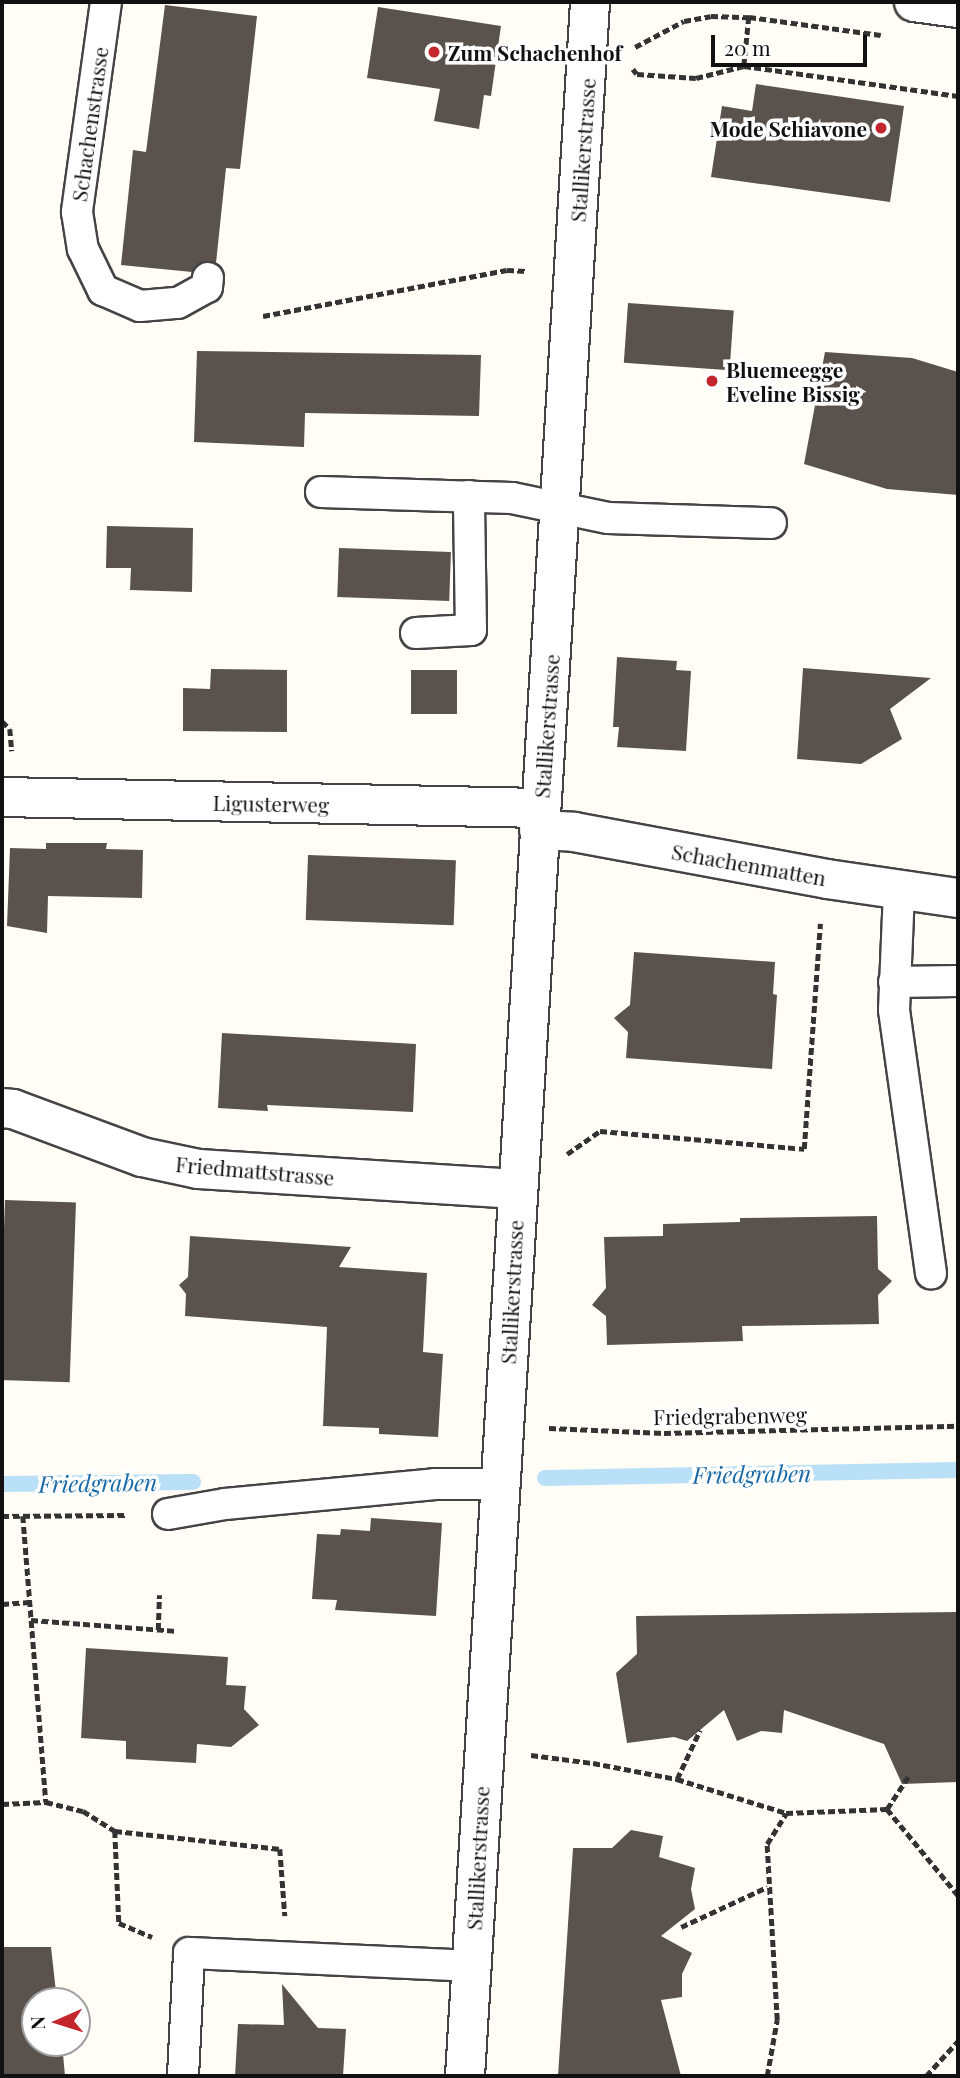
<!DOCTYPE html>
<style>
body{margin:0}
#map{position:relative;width:960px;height:2078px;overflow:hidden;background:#fffdf5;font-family:"Playfair Display",serif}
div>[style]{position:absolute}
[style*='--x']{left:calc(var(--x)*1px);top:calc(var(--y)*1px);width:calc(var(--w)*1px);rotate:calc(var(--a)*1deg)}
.stream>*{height:16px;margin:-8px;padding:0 8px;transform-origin:8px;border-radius:8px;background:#b9e0f7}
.building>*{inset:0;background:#5a524d;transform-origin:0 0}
.path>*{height:4.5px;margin-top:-2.25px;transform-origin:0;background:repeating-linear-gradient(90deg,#333 0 7px,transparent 0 10.5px)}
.roads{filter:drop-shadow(2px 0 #444) drop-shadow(-2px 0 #444) drop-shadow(0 2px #444) drop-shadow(0 -2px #444)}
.service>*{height:30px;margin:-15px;padding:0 15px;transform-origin:15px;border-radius:15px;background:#fff}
.minor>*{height:38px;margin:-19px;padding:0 19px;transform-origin:19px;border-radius:19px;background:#fff}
.tertiary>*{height:38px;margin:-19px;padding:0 19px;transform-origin:19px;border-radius:19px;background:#fff}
.dots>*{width:19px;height:19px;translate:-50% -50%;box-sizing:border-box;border:4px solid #fff;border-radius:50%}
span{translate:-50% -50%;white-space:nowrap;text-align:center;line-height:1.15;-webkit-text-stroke:7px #fff;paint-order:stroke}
.poi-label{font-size:21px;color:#111;font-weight:700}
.left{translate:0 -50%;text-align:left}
.right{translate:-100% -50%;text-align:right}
.street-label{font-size:21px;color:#111}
.water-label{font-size:23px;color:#1768a6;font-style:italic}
.frame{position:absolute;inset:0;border:4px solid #111;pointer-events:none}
.north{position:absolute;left:21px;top:1987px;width:70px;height:70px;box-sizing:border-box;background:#fff;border:2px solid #a0a0a0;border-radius:50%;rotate:267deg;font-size:19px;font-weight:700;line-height:28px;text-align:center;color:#111}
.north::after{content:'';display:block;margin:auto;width:24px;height:32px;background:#c4262e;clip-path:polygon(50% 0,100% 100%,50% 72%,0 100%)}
.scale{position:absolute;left:711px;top:35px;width:156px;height:32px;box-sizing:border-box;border:4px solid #111;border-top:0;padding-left:9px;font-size:21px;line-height:24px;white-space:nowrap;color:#111;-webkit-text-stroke:5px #fff;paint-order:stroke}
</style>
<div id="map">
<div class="stream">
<i style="--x:545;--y:1478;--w:413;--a:-1.1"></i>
<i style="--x:2;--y:1484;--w:191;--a:-0.6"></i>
</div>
<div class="building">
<i style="clip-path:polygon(165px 5px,257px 16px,240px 169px,226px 168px,216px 263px,202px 262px,192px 272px,121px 265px,133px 150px,146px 152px)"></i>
<i style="clip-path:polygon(378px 7px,501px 26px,491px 96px,484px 95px,479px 129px,434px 121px,440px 89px,367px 78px)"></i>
<i style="clip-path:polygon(756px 84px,904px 106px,890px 202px,711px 177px,722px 106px,752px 111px)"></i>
<i style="left:628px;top:303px;width:106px;height:60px;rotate:4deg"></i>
<i style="clip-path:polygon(197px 351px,481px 355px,479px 416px,305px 413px,304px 447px,194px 442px)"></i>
<i style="clip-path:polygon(825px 352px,912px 358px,958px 372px,958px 495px,887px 489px,804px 464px)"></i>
<i style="clip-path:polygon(107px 526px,193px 528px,192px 592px,130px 590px,131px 568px,106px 568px)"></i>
<i style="left:339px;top:548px;width:112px;height:49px;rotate:2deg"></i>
<i style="clip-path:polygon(617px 657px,677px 661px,676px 670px,691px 671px,686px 751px,617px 747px,619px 727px,613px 727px)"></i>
<i style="clip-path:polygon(803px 668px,931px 678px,890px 709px,902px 739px,861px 764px,797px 759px)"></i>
<i style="clip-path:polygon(211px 669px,287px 670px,287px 732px,183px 731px,183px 688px,210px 689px)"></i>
<i style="left:411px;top:670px;width:46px;height:44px"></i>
<i style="clip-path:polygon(46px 843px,107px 843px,106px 849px,143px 850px,142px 898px,48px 896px,47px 933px,7px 926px,10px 848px,46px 849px)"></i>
<i style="left:308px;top:855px;width:148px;height:65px;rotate:2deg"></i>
<i style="clip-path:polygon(634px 952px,775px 962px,773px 994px,777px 995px,772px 1069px,626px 1058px,628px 1032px,614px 1018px,630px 1005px)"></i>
<i style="clip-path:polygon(222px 1033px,416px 1044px,413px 1112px,267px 1105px,268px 1111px,218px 1108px)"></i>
<i style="left:5px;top:1200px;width:71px;height:180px;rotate:2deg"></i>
<i style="clip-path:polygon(877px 1216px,878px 1269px,892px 1281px,878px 1295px,879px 1324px,742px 1326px,743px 1341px,607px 1345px,606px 1316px,592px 1305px,606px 1288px,604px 1237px,663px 1236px,663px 1224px,740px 1222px,740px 1218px)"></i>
<i style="clip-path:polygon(190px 1236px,351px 1247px,339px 1267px,427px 1273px,423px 1352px,443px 1354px,438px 1437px,379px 1434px,379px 1428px,323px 1426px,327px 1327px,185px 1316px,186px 1294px,179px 1285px,188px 1277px)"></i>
<i style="clip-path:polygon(371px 1518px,442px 1523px,436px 1616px,335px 1610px,337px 1600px,312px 1599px,317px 1534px,340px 1535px,341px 1529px,370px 1531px)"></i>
<i style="clip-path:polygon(958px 1612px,958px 1782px,902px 1784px,884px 1744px,784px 1710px,782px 1733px,761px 1731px,737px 1741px,724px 1710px,687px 1741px,674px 1737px,627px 1743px,616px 1673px,637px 1654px,636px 1616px)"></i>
<i style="clip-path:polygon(86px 1648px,228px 1657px,226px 1685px,246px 1686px,244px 1709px,259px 1725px,231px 1747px,197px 1744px,196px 1763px,126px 1759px,126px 1741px,81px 1738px)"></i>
<i style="clip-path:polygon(631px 1830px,663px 1836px,659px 1857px,695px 1868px,691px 1889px,695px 1909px,661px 1936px,692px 1953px,682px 1974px,682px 1997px,661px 2000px,681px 2076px,558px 2076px,573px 1848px,612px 1848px)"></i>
<i style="clip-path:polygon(2px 1947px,51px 1947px,57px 2001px,35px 2001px,35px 2043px,62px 2043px,65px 2076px,2px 2076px)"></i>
<i style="clip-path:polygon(282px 1984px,318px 2028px,346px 2029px,343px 2076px,235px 2076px,238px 2024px,284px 2025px)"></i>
</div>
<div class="path">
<i style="--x:749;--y:17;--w:49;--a:95.8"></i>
<i style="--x:744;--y:66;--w:216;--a:8"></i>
<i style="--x:635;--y:47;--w:55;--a:-28"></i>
<i style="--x:684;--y:21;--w:27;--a:-10"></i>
<i style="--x:711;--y:16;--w:38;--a:2"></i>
<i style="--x:749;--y:17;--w:133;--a:7.8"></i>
<i style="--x:633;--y:69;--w:6;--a:51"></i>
<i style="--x:637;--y:74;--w:59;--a:3.9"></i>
<i style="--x:696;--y:78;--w:49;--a:-14"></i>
<i style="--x:263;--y:316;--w:248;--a:-10.7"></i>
<i style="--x:507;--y:270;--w:19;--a:3"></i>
<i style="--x:2;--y:721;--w:11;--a:45"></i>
<i style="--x:10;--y:729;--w:22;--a:85"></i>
<i style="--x:567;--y:1154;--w:40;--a:-34.9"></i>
<i style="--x:600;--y:1131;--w:205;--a:5"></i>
<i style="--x:804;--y:1149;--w:226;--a:-85.9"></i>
<i style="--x:549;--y:1428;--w:115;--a:2.5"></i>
<i style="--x:664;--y:1433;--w:294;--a:-1.4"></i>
<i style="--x:2;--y:1516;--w:123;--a:-0.5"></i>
<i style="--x:23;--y:1516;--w:287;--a:85.4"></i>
<i style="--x:2;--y:1604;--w:28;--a:-4"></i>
<i style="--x:31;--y:1620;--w:145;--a:4.3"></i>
<i style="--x:158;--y:1630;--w:35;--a:-88"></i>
<i style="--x:531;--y:1755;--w:63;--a:7.4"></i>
<i style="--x:593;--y:1763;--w:86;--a:10.8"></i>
<i style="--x:677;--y:1779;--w:114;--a:17.3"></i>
<i style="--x:786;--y:1813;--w:101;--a:-2.3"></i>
<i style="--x:887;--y:1809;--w:112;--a:50.5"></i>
<i style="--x:677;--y:1779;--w:54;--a:-64.9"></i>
<i style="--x:2;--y:1804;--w:44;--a:-2.6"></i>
<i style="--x:46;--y:1802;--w:38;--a:14"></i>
<i style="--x:83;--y:1811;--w:38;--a:32"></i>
<i style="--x:115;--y:1831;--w:92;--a:87.5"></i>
<i style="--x:119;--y:1923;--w:36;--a:23"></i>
<i style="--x:887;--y:1809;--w:42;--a:-56.7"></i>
<i style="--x:115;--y:1831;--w:166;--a:6.2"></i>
<i style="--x:280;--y:1849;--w:67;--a:85.7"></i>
<i style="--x:681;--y:1927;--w:95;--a:-24.9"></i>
<i style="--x:767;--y:2076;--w:57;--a:-79.9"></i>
<i style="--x:777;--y:2020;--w:176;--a:-93.3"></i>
<i style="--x:767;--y:1844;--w:36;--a:-58"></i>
<i style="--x:926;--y:2076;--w:47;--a:-47.6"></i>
</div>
<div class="roads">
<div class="service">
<i style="--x:106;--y:2;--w:212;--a:97.9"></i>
<i style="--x:77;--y:212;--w:37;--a:81"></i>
<i style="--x:83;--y:249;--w:46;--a:64"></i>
<i style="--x:103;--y:290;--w:40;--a:23.4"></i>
<i style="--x:140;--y:306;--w:38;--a:-5"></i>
<i style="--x:178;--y:303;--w:33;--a:-29"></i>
<i style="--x:207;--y:287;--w:9;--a:-84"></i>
<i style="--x:321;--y:492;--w:191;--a:1.8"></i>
<i style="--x:512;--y:498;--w:98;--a:11.8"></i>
<i style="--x:608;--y:518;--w:163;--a:1.8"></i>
<i style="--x:416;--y:633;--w:55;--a:-3.1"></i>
<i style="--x:471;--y:630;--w:134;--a:-90.9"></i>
<i style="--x:899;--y:891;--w:119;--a:92.4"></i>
<i style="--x:894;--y:1010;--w:266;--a:82"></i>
<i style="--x:894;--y:982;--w:64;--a:-0.9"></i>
<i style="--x:168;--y:1514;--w:58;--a:-10"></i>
<i style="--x:225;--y:1504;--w:211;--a:-5.4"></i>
<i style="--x:435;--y:1484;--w:64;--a:0"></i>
<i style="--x:183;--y:2076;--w:123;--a:-87.2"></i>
<i style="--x:189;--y:1953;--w:281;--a:2.6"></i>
</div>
<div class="minor">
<i style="--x:2;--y:797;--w:539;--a:1.17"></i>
<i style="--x:539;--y:830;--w:35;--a:3"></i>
<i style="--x:574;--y:832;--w:257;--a:10.5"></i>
<i style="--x:827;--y:879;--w:132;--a:8.3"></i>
<i style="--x:2;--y:1108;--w:11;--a:5"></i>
<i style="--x:13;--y:1109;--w:138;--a:20.4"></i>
<i style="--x:142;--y:1157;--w:57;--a:12.1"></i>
<i style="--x:198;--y:1169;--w:320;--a:3.6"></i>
</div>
<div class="tertiary">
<i style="--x:914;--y:2;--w:44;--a:7.8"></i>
<i style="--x:465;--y:2076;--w:2078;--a:-86.55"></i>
</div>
</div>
<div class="dots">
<i style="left:434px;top:52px;background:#c4262e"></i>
<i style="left:881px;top:128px;background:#c4262e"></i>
<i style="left:712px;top:381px;background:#c4262e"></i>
</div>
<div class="poi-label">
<span class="left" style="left:448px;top:52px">Zum Schachenhof</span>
<span class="right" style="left:867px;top:128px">Mode Schiavone</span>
<span class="left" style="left:726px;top:381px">Bluemeegge<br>Eveline Bissig</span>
</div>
<div class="street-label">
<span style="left:89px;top:124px;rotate:-82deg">Schachenstrasse</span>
<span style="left:582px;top:150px;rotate:-86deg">Stallikerstrasse</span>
<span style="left:546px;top:726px;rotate:-86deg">Stallikerstrasse</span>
<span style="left:271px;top:803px;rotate:1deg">Ligusterweg</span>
<span style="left:749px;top:864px;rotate:10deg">Schachenmatten</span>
<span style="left:255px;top:1170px;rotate:5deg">Friedmattstrasse</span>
<span style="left:511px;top:1292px;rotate:-87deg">Stallikerstrasse</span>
<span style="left:730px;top:1415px;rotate:-1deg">Friedgrabenweg</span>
<span style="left:477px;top:1858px;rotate:-87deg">Stallikerstrasse</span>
</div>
<div class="water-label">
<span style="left:752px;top:1474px;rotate:-1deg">Friedgraben</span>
<span style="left:98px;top:1483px;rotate:-1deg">Friedgraben</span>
</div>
<div class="frame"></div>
<div class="north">N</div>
<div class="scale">20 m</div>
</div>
